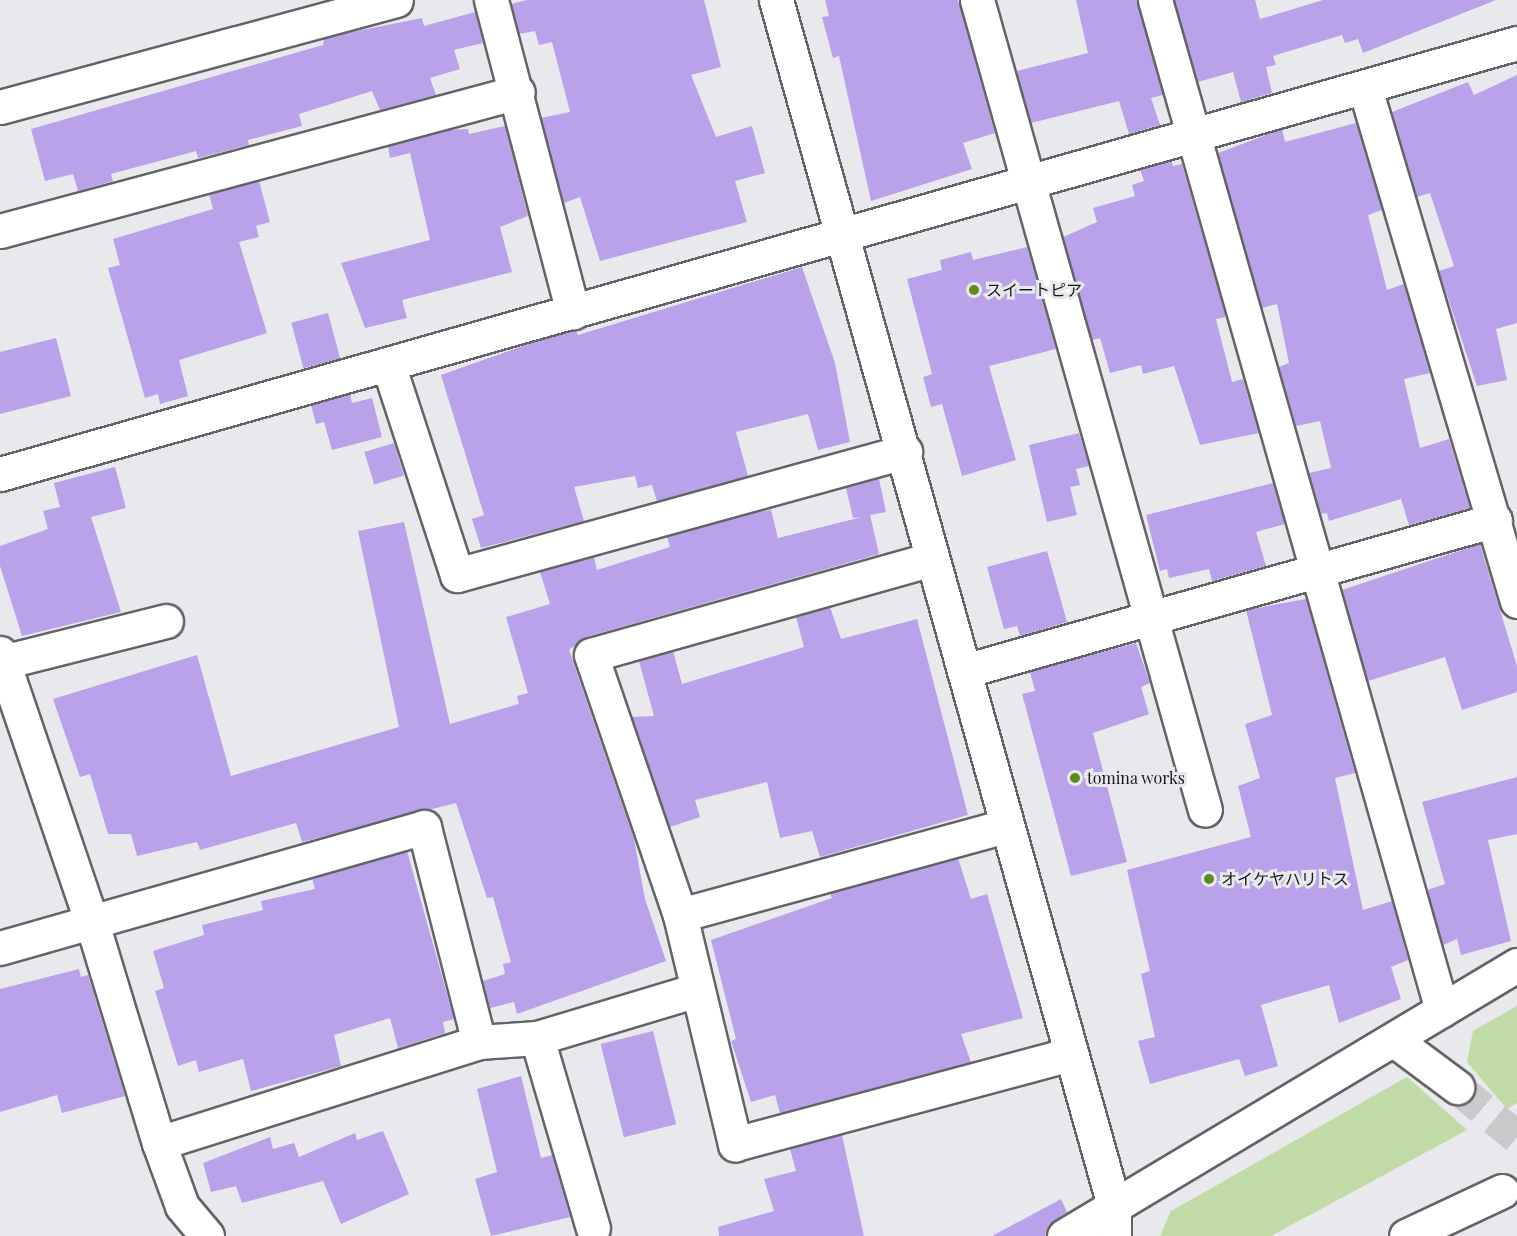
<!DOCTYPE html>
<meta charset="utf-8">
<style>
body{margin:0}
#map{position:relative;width:1517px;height:1236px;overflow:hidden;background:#e9e8ec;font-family:"Playfair Display","Noto Sans JP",serif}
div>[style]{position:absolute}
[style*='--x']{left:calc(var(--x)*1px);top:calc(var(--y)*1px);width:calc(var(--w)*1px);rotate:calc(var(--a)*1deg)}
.green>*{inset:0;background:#c0dba6}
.building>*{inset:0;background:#baa2ea;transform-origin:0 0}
.minor-tunnel>*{height:33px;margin-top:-16.5px;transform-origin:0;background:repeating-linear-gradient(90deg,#cac9cc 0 33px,transparent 0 49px)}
.roads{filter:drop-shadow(2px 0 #646367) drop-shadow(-2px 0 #646367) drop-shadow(0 2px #646367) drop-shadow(0 -2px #646367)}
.minor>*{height:33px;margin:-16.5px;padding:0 16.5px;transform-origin:16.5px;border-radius:16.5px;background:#fff}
.tertiary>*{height:33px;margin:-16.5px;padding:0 16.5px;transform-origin:16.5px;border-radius:16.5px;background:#fff}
.motorway>*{height:33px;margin:-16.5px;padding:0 16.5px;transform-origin:16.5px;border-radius:16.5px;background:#fff}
.dots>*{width:16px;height:16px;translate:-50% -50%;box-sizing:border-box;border:3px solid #e9e8ec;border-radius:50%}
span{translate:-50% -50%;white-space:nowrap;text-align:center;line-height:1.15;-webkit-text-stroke:6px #e9e8ec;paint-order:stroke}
.poi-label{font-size:16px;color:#171718}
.left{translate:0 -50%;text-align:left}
</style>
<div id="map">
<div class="green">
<i style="clip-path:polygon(1517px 1006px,1517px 1103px,1507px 1109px,1467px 1062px,1473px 1031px)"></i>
<i style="clip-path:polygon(1407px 1077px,1467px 1130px,1271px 1236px,1160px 1236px,1171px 1211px)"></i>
</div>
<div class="building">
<i style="clip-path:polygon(527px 0,704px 0,721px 67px,691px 75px,716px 137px,752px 126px,765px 173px,735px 181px,747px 222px,600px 261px,580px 197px,564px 203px,541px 118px,570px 112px,552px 42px,539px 45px,535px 31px,519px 34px,511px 4px)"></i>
<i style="clip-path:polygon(825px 0,958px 0,995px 133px,963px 143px,972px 169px,871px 201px,839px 56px,833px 58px,822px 17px,829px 16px)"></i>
<i style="clip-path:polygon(1076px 0,1137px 0,1163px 95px,1151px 98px,1160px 125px,1129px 134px,1119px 101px,1031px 123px,1017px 71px,1088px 53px)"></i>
<i style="clip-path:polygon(1174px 0,1255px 0,1260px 19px,1323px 0,1496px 0,1363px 53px,1358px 39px,1345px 43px,1342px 35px,1273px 56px,1276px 65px,1266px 67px,1272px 93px,1241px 102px,1233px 72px,1198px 82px)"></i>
<i style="clip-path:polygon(475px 12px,483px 43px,454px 50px,460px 69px,430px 78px,436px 95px,380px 110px,372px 91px,299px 114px,302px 126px,248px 140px,249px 145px,198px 158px,196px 151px,111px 174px,113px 181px,78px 191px,73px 174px,45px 181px,31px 129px,323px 45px,324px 39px,347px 33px,422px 18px,424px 26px)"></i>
<i style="clip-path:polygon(1517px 75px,1517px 323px,1496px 329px,1507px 380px,1477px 386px,1439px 271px,1454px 266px,1430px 193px,1417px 197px,1392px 112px,1468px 82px,1474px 95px)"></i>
<i style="clip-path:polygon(1356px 123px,1382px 210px,1368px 215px,1387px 290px,1404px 284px,1430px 373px,1404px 379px,1420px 448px,1449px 439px,1470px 508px,1409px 525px,1401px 499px,1329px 521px,1327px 513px,1321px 514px,1309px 473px,1331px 468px,1320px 421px,1296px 426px,1279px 367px,1289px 363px,1277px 304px,1262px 308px,1218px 153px,1282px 129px,1285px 142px)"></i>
<i style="clip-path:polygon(505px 126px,528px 216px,500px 227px,512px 272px,402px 300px,407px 318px,365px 328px,341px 263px,430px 240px,410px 153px,390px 158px,388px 146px,447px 130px,468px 129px,469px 134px)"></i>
<i style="clip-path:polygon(1171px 161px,1173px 166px,1182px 164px,1226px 317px,1216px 319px,1232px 382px,1243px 379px,1259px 433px,1200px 445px,1174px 366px,1143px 374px,1141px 365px,1110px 373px,1100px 338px,1092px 340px,1063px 237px,1097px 222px,1093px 208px,1135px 196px,1132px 185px,1144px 181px,1140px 169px)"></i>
<i style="clip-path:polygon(259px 181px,270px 222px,256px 226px,259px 237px,239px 242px,267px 333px,179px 360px,188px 396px,160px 404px,158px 394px,145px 398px,108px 268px,120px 265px,113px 239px,213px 209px,209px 194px)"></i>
<i style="clip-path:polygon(1027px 247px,1056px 349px,989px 366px,1016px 460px,962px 476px,942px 404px,931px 407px,923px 377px,932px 374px,907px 279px,942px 270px,940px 260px,971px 252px,973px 260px)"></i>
<i style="clip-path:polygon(802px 267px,835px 363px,850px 442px,818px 450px,808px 414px,736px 432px,748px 476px,657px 501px,652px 485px,638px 488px,635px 476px,574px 487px,584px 521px,481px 548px,472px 519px,484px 515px,441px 375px,540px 340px,575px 330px,578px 335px)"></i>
<i style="left:328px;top:313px;width:47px;height:38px;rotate:75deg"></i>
<i style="clip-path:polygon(56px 338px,71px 396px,0 414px,0 352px)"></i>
<i style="clip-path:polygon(350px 394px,352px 403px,372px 398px,382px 437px,332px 450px,324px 422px,316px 424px,311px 405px)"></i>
<i style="clip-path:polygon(1079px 433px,1089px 466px,1076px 469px,1080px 485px,1070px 487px,1077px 515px,1047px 522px,1029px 445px)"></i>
<i style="left:394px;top:443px;width:34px;height:31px;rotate:73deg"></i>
<i style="clip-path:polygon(115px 467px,126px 508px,91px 517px,121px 612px,22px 636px,0 566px,0 546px,48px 529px,43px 511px,60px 507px,54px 483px)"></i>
<i style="clip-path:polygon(879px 479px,886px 512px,870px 515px,879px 554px,586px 637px,569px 650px,634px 839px,645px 899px,666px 961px,517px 1014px,514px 1002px,490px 1008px,483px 981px,505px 974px,503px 964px,511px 962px,493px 897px,487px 898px,456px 803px,302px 842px,296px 823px,200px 850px,197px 842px,137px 856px,131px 834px,108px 834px,90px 774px,80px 777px,53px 699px,197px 655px,231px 776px,399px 727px,358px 531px,404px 522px,450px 724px,519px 704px,517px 696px,528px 693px,506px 617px,550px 604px,540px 572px,594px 557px,597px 570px,670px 547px,667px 537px,758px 512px,771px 510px,778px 538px,862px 517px,853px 518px,846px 488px)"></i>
<i style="clip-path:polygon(1273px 483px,1285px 524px,1256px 532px,1266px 566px,1212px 581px,1209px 569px,1169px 578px,1167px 569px,1160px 571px,1146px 515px)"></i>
<i style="clip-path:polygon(1480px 544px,1517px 666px,1517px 692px,1462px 710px,1445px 657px,1368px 681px,1342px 590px)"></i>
<i style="clip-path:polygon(1047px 551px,1067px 622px,1020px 636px,1017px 626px,1004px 629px,987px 567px)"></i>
<i style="clip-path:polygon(1306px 599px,1355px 773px,1335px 778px,1363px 910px,1392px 901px,1408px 960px,1391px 967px,1401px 999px,1339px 1023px,1329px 985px,1261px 1005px,1278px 1066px,1245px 1076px,1239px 1059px,1150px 1084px,1138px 1041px,1155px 1037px,1141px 974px,1150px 971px,1127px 870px,1251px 837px,1238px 786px,1260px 778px,1245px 724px,1272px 715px,1246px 610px)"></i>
<i style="clip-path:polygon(830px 607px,841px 639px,917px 619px,968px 815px,820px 857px,812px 831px,780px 838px,767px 782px,695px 800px,700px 817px,670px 827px,632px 717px,654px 716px,639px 661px,673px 651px,682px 684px,804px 647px,796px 617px)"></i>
<i style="clip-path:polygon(1136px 643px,1150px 683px,1141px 687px,1149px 714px,1093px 733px,1127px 862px,1071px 876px,1022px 694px,1035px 691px,1030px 672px)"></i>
<i style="clip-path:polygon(1517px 777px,1517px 834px,1488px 840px,1511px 941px,1461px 955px,1457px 939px,1443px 945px,1427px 890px,1445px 884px,1422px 802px)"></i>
<i style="clip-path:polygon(407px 851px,454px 1019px,443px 1022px,445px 1033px,398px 1048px,390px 1018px,334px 1035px,341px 1066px,251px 1091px,243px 1059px,199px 1072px,196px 1060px,178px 1066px,155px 991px,164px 988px,153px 951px,204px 935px,202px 925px,263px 910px,261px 901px,315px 889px,312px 878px)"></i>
<i style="clip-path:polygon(958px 858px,971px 899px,987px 894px,1023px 1018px,961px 1034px,971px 1062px,780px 1113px,775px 1095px,751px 1102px,731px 1041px,736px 1039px,711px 940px,832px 898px,830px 893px)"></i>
<i style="clip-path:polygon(79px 969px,81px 977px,88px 975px,125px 1096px,62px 1113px,57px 1095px,0 1112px,0 989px)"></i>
<i style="left:653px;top:1031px;width:96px;height:54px;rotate:76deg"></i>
<i style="clip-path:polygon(521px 1076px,541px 1158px,552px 1155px,570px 1217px,491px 1236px,475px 1179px,497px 1172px,477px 1089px)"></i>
<i style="clip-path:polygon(383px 1131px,409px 1194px,341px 1224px,323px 1181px,242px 1203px,236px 1186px,211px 1192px,203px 1163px,270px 1137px,273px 1149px,294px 1143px,299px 1157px,355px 1133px,357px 1140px)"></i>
<i style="clip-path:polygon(842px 1135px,864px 1236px,719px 1236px,718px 1227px,774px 1211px,764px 1179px,796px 1171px,790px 1149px)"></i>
<i style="clip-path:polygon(1061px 1199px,1067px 1212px,1048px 1226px,1045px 1236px,992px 1236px)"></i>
</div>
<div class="minor-tunnel">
<i style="--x:1457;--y:1087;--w:78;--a:39.8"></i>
</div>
<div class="roads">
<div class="minor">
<i style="--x:491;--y:0;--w:323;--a:75.3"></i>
<i style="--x:977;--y:0;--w:841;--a:74.28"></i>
<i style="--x:1155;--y:0;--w:1050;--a:74.14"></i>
<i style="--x:1365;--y:88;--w:535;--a:73.5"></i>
<i style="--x:0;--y:107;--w:410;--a:-15.1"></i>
<i style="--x:0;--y:231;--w:536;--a:-15.02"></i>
<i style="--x:388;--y:364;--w:222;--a:71.9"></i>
<i style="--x:457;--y:575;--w:465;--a:-15.4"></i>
<i style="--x:0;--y:474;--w:1577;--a:-15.86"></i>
<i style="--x:932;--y:559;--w:354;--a:164.3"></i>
<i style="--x:591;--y:655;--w:275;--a:71.1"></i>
<i style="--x:680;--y:915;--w:236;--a:76.5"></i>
<i style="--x:735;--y:1144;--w:348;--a:-15"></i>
<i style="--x:0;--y:653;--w:288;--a:71.2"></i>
<i style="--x:93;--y:926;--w:227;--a:73.1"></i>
<i style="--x:159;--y:1143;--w:67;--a:69.9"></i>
<i style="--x:182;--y:1206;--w:39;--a:50"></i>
<i style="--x:3;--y:662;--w:168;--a:-14.1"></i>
<i style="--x:964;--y:671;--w:552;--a:-15.87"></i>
<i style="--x:680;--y:915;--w:337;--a:-15.3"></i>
<i style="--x:0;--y:948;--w:441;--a:-15.9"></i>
<i style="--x:424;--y:827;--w:222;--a:75.7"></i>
<i style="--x:537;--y:1038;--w:198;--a:73.6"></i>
<i style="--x:1394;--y:1040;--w:79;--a:36.7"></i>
<i style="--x:159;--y:1143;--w:336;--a:-17.5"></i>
<i style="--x:479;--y:1042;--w:58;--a:-3.9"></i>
<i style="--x:537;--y:1038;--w:164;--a:-16.7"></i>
<i style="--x:1114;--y:1206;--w:30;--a:90"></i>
<i style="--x:1064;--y:1236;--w:528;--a:-30.89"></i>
</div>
<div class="tertiary">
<i style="--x:776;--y:0;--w:1252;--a:74.34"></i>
</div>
<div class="motorway">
<i style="--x:1406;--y:1236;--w:106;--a:-25.1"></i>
</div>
</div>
<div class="dots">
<i style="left:974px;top:290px;background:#5d8a1d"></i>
<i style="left:1075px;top:778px;background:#5d8a1d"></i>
<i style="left:1209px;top:879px;background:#5d8a1d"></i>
</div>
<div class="poi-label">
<span class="left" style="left:986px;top:290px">スイートピア</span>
<span class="left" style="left:1087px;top:778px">tomina works</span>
<span class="left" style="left:1221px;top:879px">オイケヤハリトス</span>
</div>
</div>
